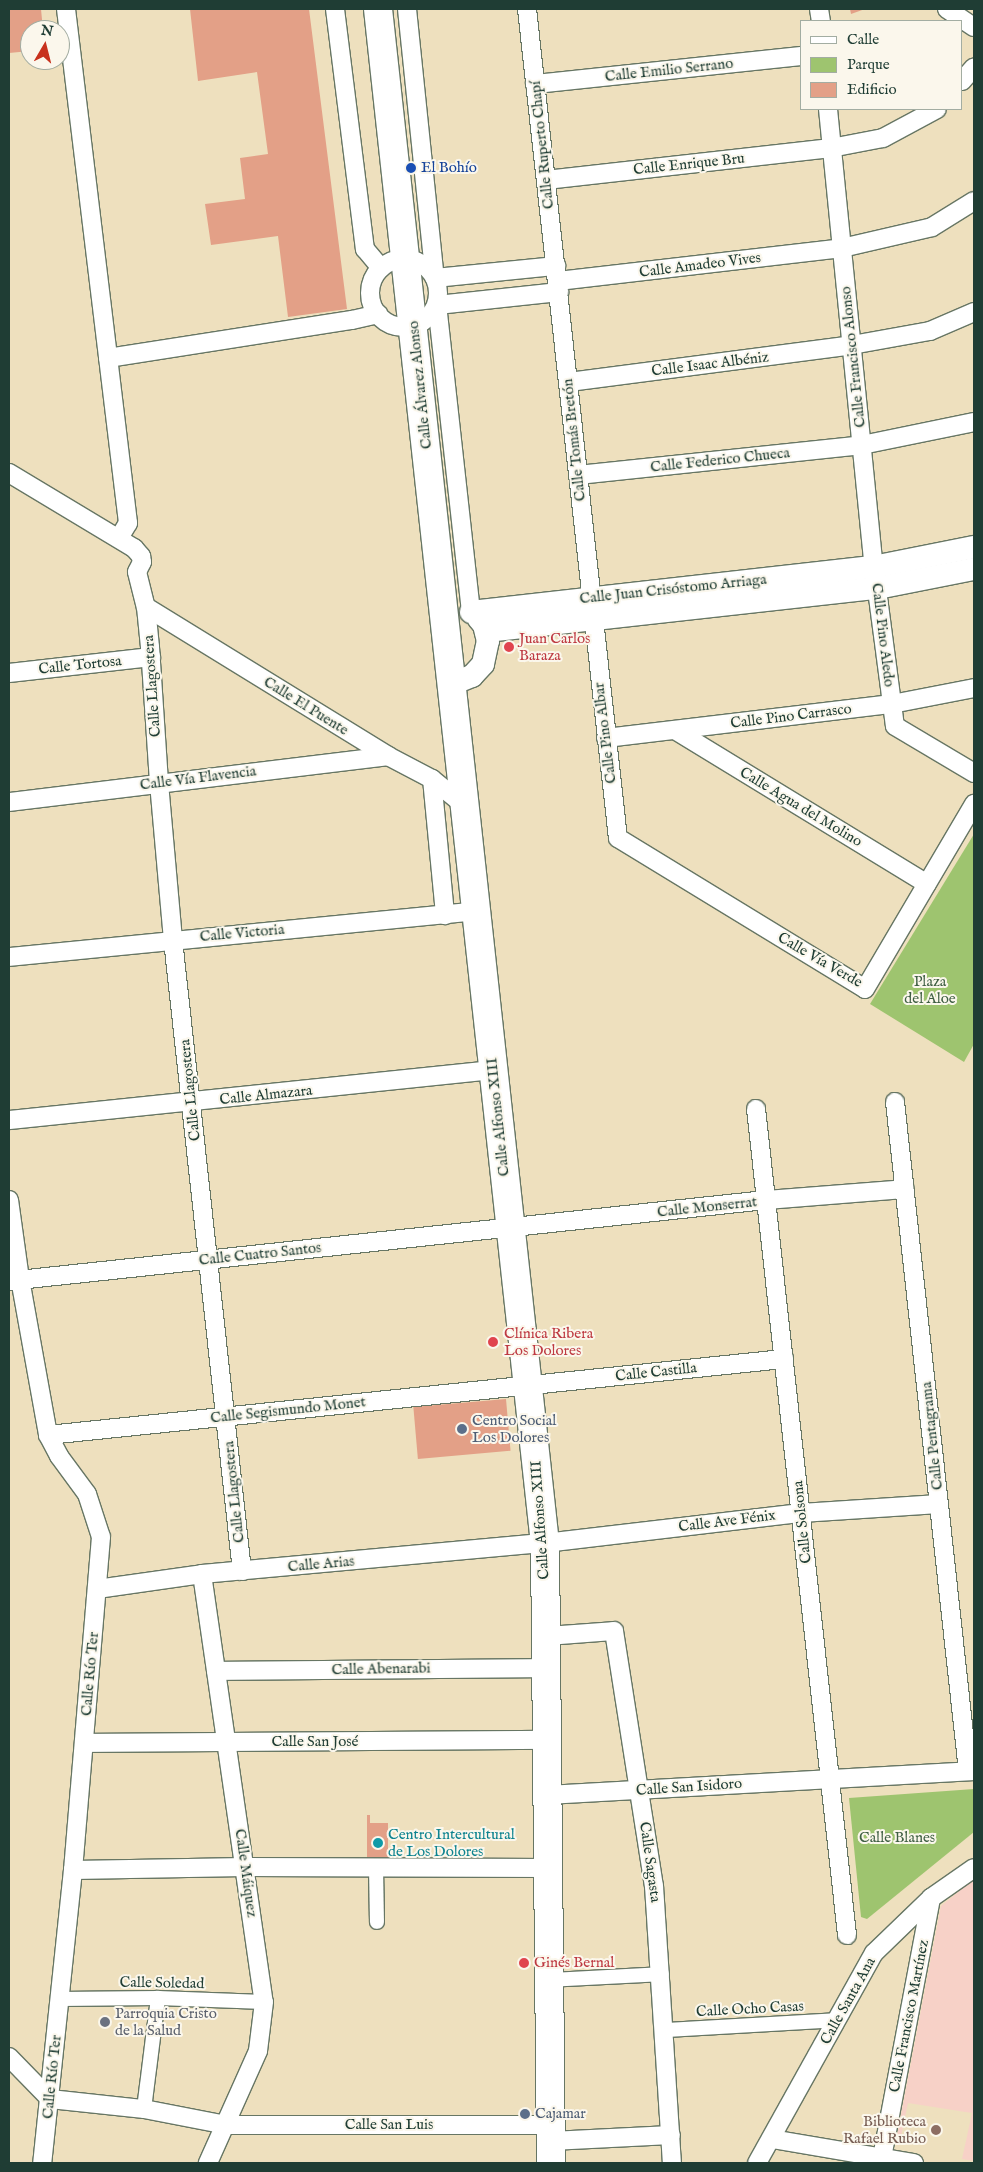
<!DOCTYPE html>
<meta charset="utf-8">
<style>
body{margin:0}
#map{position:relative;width:983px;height:2172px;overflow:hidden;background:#eee0be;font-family:"IM FELL English",serif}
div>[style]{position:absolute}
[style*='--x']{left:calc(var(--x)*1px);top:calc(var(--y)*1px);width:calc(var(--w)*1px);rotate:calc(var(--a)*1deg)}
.built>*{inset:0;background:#f7d1c7}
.green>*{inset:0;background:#9ec46f}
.building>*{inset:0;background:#e3a087;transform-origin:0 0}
.roads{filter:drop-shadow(1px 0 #677664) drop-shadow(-1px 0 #677664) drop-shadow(0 1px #677664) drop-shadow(0 -1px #677664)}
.pedestrian>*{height:14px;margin:-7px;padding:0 7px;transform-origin:7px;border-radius:7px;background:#fff}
.minor>*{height:18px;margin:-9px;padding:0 9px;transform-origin:9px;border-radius:9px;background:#fff}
.minor>.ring{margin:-9px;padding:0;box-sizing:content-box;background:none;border:18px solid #fff;border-radius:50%}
.tertiary>*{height:22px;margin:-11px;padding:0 11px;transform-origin:11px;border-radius:11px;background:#fff}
.primary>*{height:28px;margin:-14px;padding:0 14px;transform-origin:14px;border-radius:14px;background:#fff}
.dots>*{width:14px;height:14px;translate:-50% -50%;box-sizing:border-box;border:2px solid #fbf7ec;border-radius:50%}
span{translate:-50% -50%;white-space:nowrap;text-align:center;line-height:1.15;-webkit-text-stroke:4px #fbf7ec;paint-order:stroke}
.street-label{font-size:15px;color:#1f3d34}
.transit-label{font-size:15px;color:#164399}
.left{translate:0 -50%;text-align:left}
.health-label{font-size:15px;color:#be3a42}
.park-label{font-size:15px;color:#3f5f43}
.service-label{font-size:15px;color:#4e5e75}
.culture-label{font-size:15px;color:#0d838f}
.worship-label{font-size:15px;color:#5b616d}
.education-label{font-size:15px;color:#785e54}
.right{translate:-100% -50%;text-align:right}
.frame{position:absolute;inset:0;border:10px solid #1f3d34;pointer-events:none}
.legend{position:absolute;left:800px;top:20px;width:162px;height:90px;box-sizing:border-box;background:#fbf7ec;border:1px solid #a3ada2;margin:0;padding:6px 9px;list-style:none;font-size:15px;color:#1f3d34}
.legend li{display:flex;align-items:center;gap:10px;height:25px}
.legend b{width:25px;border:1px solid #a3ada2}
.north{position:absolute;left:20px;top:20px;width:50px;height:50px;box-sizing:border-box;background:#fbf7ec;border:1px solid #a3ada2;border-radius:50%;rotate:8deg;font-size:14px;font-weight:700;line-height:20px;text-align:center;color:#1f3d34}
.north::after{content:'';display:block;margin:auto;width:18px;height:22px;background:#c8321e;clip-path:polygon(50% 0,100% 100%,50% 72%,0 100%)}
</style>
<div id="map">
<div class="built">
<i style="clip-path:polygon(974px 1879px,974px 2161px,962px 2159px,972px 2113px,908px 2103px,899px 2146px,896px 2141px,941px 1906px)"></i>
</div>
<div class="green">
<i style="clip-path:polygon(974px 834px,974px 1044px,964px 1062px,870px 1004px)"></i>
<i style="clip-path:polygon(974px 1789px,974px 1832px,867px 1919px,861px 1917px,849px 1798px)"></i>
</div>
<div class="building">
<i style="clip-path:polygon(9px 9px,41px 9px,43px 30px,30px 30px,30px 51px,9px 53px)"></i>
<i style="clip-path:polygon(190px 9px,309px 9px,347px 309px,288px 317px,278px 236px,211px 245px,205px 204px,245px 199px,240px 158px,268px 154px,257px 72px,198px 81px)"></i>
<i style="clip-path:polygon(850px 9px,865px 9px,851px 14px)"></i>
<i style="left:506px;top:1399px;width:52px;height:93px;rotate:85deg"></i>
<i style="clip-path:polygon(367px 1815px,370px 1815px,370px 1823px,388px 1823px,388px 1862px,367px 1862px)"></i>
</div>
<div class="roads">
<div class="pedestrian">
<i style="--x:376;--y:1867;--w:55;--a:89"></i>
<i style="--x:549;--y:1980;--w:113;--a:-3"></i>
<i style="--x:59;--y:1999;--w:99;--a:-0.6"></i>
<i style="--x:158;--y:1998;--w:106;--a:2.2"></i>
<i style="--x:665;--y:2030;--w:172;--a:-3.3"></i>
<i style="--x:144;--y:2109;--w:112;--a:-82.8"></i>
</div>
<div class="minor">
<i style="--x:66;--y:9;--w:518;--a:83.12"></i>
<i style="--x:128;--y:523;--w:17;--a:121"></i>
<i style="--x:335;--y:9;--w:242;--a:82.9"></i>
<i style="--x:365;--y:249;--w:25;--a:50"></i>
<i style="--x:407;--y:9;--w:270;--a:84.1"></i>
<i style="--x:435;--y:278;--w:122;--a:-5.7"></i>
<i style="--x:527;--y:9;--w:834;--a:83.74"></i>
<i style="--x:618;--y:838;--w:289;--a:31.4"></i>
<i style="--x:865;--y:989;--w:215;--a:-59.5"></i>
<i style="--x:819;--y:9;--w:12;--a:81"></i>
<i style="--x:947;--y:9;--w:32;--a:34"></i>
<i style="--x:962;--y:81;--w:18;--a:-49"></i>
<i style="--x:535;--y:84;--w:268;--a:-6"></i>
<i style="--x:828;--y:109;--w:460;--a:84.3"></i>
<i style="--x:874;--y:567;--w:160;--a:82.5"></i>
<i style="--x:895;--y:726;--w:92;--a:30.7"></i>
<i style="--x:546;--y:180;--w:287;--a:-6.4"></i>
<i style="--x:831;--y:148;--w:53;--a:-10.9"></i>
<i style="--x:883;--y:138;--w:61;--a:-28.2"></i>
<i class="ring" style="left:370px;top:259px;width:50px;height:50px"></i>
<i style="--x:558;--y:281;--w:286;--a:-6.6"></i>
<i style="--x:842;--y:248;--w:92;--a:-13.1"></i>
<i style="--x:932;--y:227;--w:49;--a:-31.8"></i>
<i style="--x:108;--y:358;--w:247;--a:-8.9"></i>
<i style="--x:352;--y:320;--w:27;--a:-13"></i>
<i style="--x:569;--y:382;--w:285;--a:-7.4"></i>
<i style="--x:852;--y:345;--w:79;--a:-10.2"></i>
<i style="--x:930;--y:331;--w:48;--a:-23.4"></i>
<i style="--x:9;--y:473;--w:146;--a:31"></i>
<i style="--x:134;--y:548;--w:11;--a:49"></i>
<i style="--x:141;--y:556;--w:6;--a:81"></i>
<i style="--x:142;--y:562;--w:11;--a:117"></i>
<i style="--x:137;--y:572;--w:36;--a:76"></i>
<i style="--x:146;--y:607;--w:40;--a:84.3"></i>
<i style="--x:150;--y:647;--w:136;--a:86.2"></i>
<i style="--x:159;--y:783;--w:158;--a:84.9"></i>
<i style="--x:173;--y:940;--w:635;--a:83.76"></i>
<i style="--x:578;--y:475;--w:286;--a:-6"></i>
<i style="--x:862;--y:445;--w:114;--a:-11.6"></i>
<i style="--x:146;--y:607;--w:284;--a:31.6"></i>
<i style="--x:388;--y:756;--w:50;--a:27.6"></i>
<i style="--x:432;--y:779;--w:43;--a:39.3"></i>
<i style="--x:471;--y:612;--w:309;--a:-96.3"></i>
<i style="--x:437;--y:305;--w:123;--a:-6.1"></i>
<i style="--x:9;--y:673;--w:143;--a:-6.4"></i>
<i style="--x:675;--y:730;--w:295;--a:31.4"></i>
<i style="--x:606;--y:738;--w:288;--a:-6.8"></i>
<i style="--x:892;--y:704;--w:84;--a:-11"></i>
<i style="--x:432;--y:779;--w:137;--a:84.5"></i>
<i style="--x:9;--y:802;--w:382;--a:-6.9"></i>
<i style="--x:9;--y:957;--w:469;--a:-5.6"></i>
<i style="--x:895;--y:1102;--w:673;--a:83.77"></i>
<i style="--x:756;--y:1109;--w:831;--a:83.71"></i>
<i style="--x:9;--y:1120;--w:487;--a:-5.9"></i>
<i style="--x:9;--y:1200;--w:80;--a:82.1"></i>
<i style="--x:20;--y:1279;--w:158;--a:79.8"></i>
<i style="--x:48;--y:1435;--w:24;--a:62"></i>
<i style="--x:59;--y:1456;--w:47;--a:53.6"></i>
<i style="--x:87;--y:1494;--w:45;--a:72"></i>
<i style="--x:101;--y:1537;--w:334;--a:94.8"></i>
<i style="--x:73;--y:1870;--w:295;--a:96"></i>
<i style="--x:9;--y:1281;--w:761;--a:-6.11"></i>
<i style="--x:766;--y:1200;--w:139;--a:-4.5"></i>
<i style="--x:48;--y:1435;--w:740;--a:-5.9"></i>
<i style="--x:202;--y:1574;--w:432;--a:81.8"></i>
<i style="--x:264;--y:2002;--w:49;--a:97"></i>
<i style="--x:258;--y:2051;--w:123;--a:114.1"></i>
<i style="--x:97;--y:1589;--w:106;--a:-8.1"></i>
<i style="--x:202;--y:1574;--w:344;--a:-5.2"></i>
<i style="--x:545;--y:1543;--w:258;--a:-6.7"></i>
<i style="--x:801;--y:1513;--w:138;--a:-3.7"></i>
<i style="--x:546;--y:1636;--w:68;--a:-4.2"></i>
<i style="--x:614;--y:1631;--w:258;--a:81.1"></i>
<i style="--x:654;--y:1886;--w:278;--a:86.3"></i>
<i style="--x:216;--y:1671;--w:330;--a:-0.5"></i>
<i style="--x:84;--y:1743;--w:463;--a:-0.4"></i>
<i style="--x:547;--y:1795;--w:428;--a:-3.2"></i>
<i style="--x:73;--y:1870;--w:172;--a:-1"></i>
<i style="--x:245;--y:1867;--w:303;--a:0.2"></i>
<i style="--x:9;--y:2057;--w:59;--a:45.7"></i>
<i style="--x:50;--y:2099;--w:95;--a:6.1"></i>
<i style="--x:144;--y:2109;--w:84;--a:11"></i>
<i style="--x:226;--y:2125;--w:325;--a:0"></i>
<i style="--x:772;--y:2139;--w:144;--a:9.6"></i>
<i style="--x:551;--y:2141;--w:120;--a:-2.9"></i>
<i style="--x:757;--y:2163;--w:240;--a:-60.9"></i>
<i style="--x:874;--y:1953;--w:79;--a:-44"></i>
<i style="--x:931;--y:1898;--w:52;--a:-34.9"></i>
<i style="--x:881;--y:2163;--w:270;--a:-79.3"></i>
</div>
<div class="tertiary">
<i style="--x:471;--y:612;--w:406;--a:-6.4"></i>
<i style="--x:874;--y:567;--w:102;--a:-11.3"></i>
<i style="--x:486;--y:631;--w:393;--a:-6.3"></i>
<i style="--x:877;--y:588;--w:99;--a:-11.1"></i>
<i style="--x:452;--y:684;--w:22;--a:-22"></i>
<i style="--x:472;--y:676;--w:16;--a:-47"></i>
<i style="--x:483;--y:664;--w:24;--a:-78"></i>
<i style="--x:488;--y:641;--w:16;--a:-104"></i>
<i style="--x:484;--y:625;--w:8;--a:-130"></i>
</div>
<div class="primary">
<i style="--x:378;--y:9;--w:1543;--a:83.79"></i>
<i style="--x:545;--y:1543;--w:620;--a:89.45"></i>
</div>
</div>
<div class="dots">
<i style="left:411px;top:168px;background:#1a4fb4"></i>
<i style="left:509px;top:647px;background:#e0444e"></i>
<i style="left:493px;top:1342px;background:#e0444e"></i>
<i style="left:462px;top:1429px;background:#5c6f8a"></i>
<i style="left:378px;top:1843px;background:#0f9aa8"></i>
<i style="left:524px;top:1963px;background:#e0444e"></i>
<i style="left:105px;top:2022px;background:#6b7280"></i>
<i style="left:525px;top:2114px;background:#5c6f8a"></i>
<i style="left:936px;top:2130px;background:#8d6e63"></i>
</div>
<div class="street-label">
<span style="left:669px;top:70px;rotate:-6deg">Calle Emilio Serrano</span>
<span style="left:542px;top:145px;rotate:-96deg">Calle Ruperto Chapí</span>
<span style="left:689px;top:164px;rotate:-6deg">Calle Enrique Bru</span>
<span style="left:700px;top:265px;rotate:-7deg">Calle Amadeo Vives</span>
<span style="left:853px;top:357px;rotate:-96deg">Calle Francisco Alonso</span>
<span style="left:710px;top:364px;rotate:-7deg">Calle Isaac Albéniz</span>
<span style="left:420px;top:385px;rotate:-96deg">Calle Álvarez Alonso</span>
<span style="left:574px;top:440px;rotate:-96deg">Calle Tomás Bretón</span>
<span style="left:720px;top:460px;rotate:-6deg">Calle Federico Chueca</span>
<span style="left:673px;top:589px;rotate:-6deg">Calle Juan Crisóstomo Arriaga</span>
<span style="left:883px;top:635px;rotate:83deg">Calle Pino Aledo</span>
<span style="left:80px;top:665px;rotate:-6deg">Calle Tortosa</span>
<span style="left:152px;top:686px;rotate:-94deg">Calle Llagostera</span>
<span style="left:306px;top:706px;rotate:32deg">Calle El Puente</span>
<span style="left:791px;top:716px;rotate:-7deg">Calle Pino Carrasco</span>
<span style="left:605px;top:733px;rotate:-97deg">Calle Pino Albar</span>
<span style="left:198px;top:778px;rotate:-7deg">Calle Vía Flavencia</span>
<span style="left:801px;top:807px;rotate:31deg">Calle Agua del Molino</span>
<span style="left:242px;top:933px;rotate:-5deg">Calle Victoria</span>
<span style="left:820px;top:960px;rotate:30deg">Calle Vía Verde</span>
<span style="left:190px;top:1090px;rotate:-96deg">Calle Llagostera</span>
<span style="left:266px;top:1095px;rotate:-6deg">Calle Almazara</span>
<span style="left:498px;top:1117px;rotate:-96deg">Calle Alfonso XIII</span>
<span style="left:707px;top:1207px;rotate:-6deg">Calle Monserrat</span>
<span style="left:260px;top:1254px;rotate:-6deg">Calle Cuatro Santos</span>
<span style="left:656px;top:1372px;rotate:-6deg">Calle Castilla</span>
<span style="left:288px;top:1410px;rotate:-6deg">Calle Segismundo Monet</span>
<span style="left:932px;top:1436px;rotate:-96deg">Calle Pentagrama</span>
<span style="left:234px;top:1492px;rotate:-96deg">Calle Llagostera</span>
<span style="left:540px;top:1520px;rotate:-94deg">Calle Alfonso XIII</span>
<span style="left:727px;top:1521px;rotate:-7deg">Calle Ave Fénix</span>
<span style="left:802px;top:1522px;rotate:-96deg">Calle Solsona</span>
<span style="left:321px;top:1564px;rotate:-5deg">Calle Arias</span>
<span style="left:381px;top:1669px;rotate:-1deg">Calle Abenarabi</span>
<span style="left:90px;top:1674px;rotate:-85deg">Calle Río Ter</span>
<span style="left:315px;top:1742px">Calle San José</span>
<span style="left:689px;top:1787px;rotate:-4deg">Calle San Isidoro</span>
<span style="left:650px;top:1862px;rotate:82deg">Calle Sagasta</span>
<span style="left:246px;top:1873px;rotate:82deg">Calle Máiquez</span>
<span style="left:162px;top:1983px;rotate:1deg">Calle Soledad</span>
<span style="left:848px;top:2001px;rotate:-61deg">Calle Santa Ana</span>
<span style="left:750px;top:2009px;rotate:-3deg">Calle Ocho Casas</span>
<span style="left:909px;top:2016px;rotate:-79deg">Calle Francisco Martínez</span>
<span style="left:52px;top:2077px;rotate:-84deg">Calle Río Ter</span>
<span style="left:389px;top:2125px">Calle San Luis</span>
</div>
<div class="transit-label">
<span class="left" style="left:421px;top:168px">El Bohío</span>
</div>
<div class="health-label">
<span class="left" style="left:519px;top:647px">Juan Carlos<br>Baraza</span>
<span class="left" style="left:504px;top:1342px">Clínica Ribera<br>Los Dolores</span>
<span class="left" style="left:534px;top:1963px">Ginés Bernal</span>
</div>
<div class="park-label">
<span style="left:930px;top:990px">Plaza<br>del Aloe</span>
<span style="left:897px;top:1838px">Calle Blanes</span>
</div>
<div class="service-label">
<span class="left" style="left:472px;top:1429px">Centro Social<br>Los Dolores</span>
<span class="left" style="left:535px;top:2114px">Cajamar</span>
</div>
<div class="culture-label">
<span class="left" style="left:388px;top:1843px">Centro Intercultural<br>de Los Dolores</span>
</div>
<div class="worship-label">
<span class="left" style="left:115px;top:2022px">Parroquia Cristo<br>de la Salud</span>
</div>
<div class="education-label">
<span class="right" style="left:926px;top:2130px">Biblioteca<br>Rafael Rubio</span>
</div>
<div class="frame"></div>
<ul class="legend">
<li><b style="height:6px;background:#fff"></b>Calle</li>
<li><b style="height:14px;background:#9ec46f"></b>Parque</li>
<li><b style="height:14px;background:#e3a087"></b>Edificio</li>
</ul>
<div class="north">N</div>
</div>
